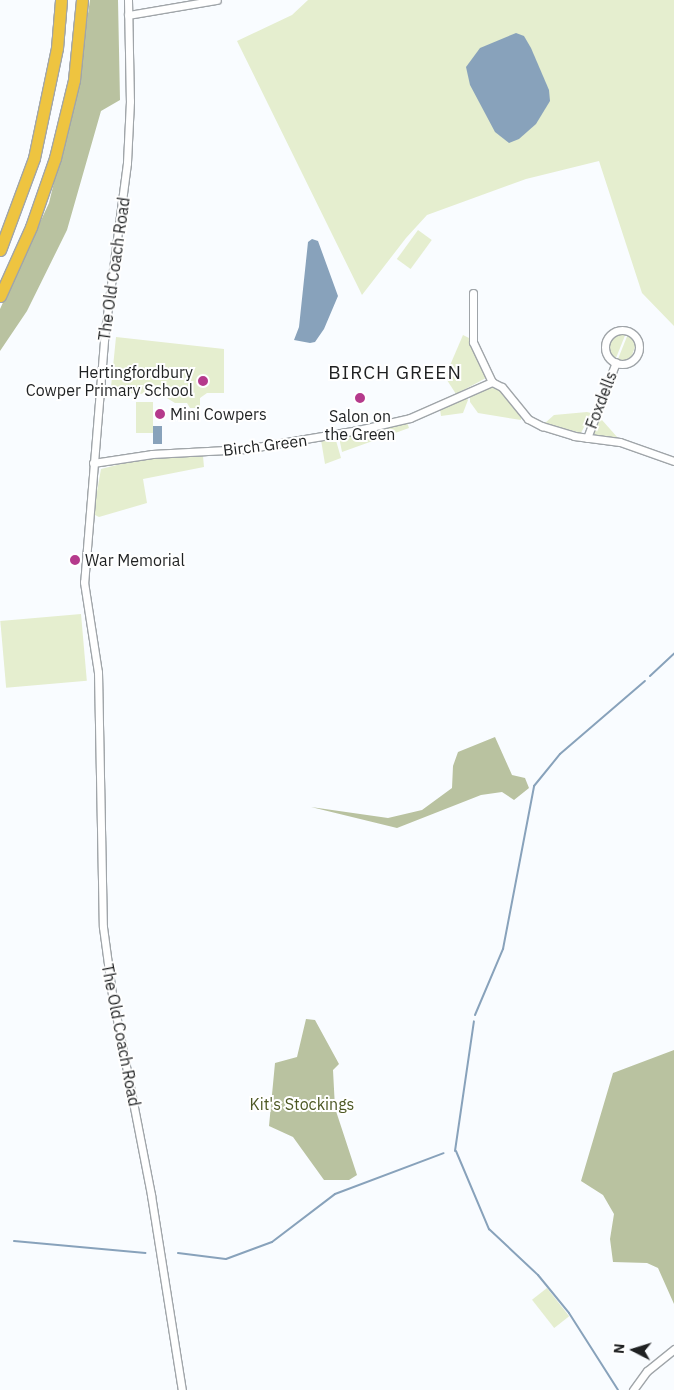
<!DOCTYPE html>
<style>
body{margin:0}
#map{position:relative;width:674px;height:1390px;overflow:hidden;background:#f9fcff;font-family:"IBM Plex Sans",sans-serif}
div>[style]{position:absolute}
[style*='--x']{left:calc(var(--x)*1px);top:calc(var(--y)*1px);width:calc(var(--w)*1px);rotate:calc(var(--a)*1deg)}
.green>*{inset:0;background:#e5eecf;transform-origin:0 0}
.forest>*{inset:0;background:#b9c2a0}
.water>*{inset:0;background:#88a2bb;transform-origin:0 0}
.stream>*{height:2px;margin:-1px;padding:0 1px;transform-origin:1px;border-radius:1px;background:#88a2bb}
.roads{filter:drop-shadow(1px 0 #a0a5a9) drop-shadow(-1px 0 #a0a5a9) drop-shadow(0 1px #a0a5a9) drop-shadow(0 -1px #a0a5a9)}
.minor>*{height:7px;margin:-3.5px;padding:0 3.5px;transform-origin:3.5px;border-radius:3.5px;background:#fff}
.minor>.ring{margin:-3.5px;padding:0;box-sizing:content-box;background:none;border:7px solid #fff;border-radius:50%}
.trunk>*{height:11px;margin:-5.5px;padding:0 5.5px;transform-origin:5.5px;border-radius:5.5px;background:#eec440}
.dots>*{width:14px;height:14px;translate:-50% -50%;box-sizing:border-box;border:2px solid #fff;border-radius:50%}
span{translate:-50% -50%;white-space:nowrap;text-align:center;line-height:1.15;-webkit-text-stroke:4px #fff;paint-order:stroke}
.street-label{font-size:16px;color:#1f2122}
.poi-label{font-size:16px;color:#1f2122}
.right{translate:-100% -50%;text-align:right}
.left{translate:0 -50%;text-align:left}
.park-label{font-size:16px;color:#4d5824}
.quarter-label{font-size:19px;color:#1f2122;letter-spacing:1px}
.north{position:absolute;left:609px;top:1325px;width:50px;height:50px;-webkit-text-stroke:4px #fff;paint-order:stroke;rotate:275deg;font-size:14px;font-weight:700;line-height:20px;text-align:center;color:#1f2122}
.north::after{content:'';display:block;margin:auto;width:18px;height:22px;background:#1f2122;clip-path:polygon(50% 0,100% 100%,50% 72%,0 100%)}
</style>
<div id="map">
<div class="green">
<i style="clip-path:polygon(308px 0,674px 0,674px 326px,642px 293px,599px 161px,526px 179px,427px 215px,406px 238px,362px 295px,237px 41px,292px 15px)"></i>
<i style="left:418px;top:230px;width:17px;height:36px;rotate:36deg"></i>
<i style="clip-path:polygon(620px 332px,626px 333px,616px 358px,609px 354px,608px 347px,613px 334px)"></i>
<i style="clip-path:polygon(628px 334px,636px 344px,631px 358px,624px 361px,618px 359px)"></i>
<i style="clip-path:polygon(463px 335px,469px 338px,486px 378px,456px 394px,445px 377px)"></i>
<i style="clip-path:polygon(116px 337px,224px 349px,224px 393px,207px 393px,200px 398px,200px 408px,190px 408px,187px 403px,175px 403px,162px 395px,129px 393px,111px 387px)"></i>
<i style="clip-path:polygon(487px 386px,502px 391px,521px 414px,521px 420px,478px 413px,470px 402px,470px 394px)"></i>
<i style="clip-path:polygon(465px 396px,468px 400px,463px 413px,441px 416px,440px 409px)"></i>
<i style="left:136px;top:402px;width:17px;height:31px"></i>
<i style="clip-path:polygon(587px 412px,591px 413px,581px 433px,545px 423px,554px 415px)"></i>
<i style="clip-path:polygon(596px 416px,602px 420px,618px 438px,595px 435px,592px 430px)"></i>
<i style="clip-path:polygon(407px 422px,409px 428px,342px 452px,339px 437px,377px 431px)"></i>
<i style="clip-path:polygon(335px 437px,341px 458px,325px 464px,321px 440px)"></i>
<i style="clip-path:polygon(203px 456px,204px 467px,143px 479px,147px 503px,99px 517px,93px 514px,101px 469px,149px 457px)"></i>
<i style="left:81px;top:614px;width:67px;height:81px;rotate:85deg"></i>
<i style="left:547px;top:1288px;width:36px;height:19px;rotate:52deg"></i>
</div>
<div class="forest">
<i style="clip-path:polygon(90px 0,118px 0,120px 100px,101px 111px,67px 230px,27px 311px,0 351px,0 309px,49px 203px,78px 82px)"></i>
<i style="clip-path:polygon(495px 737px,512px 775px,525px 778px,529px 788px,514px 800px,502px 792px,481px 795px,397px 828px,311px 807px,388px 818px,422px 810px,452px 788px,453px 766px,458px 752px)"></i>
<i style="clip-path:polygon(306px 1019px,315px 1020px,339px 1064px,333px 1070px,335px 1108px,357px 1175px,349px 1180px,324px 1180px,293px 1137px,269px 1126px,275px 1063px,297px 1057px)"></i>
<i style="clip-path:polygon(674px 1050px,674px 1304px,658px 1268px,647px 1263px,613px 1262px,610px 1239px,614px 1214px,603px 1195px,581px 1181px,613px 1073px)"></i>
</div>
<div class="water">
<i style="clip-path:polygon(516px 33px,524px 36px,531px 48px,549px 90px,550px 101px,536px 124px,519px 139px,509px 143px,495px 132px,470px 85px,466px 67px,480px 48px)"></i>
<i style="clip-path:polygon(312px 239px,318px 241px,338px 296px,324px 329px,315px 342px,310px 343px,294px 340px,299px 327px,308px 242px)"></i>
<i style="left:153px;top:426px;width:9px;height:18px"></i>
</div>
<div class="stream">
<i style="--x:650;--y:676;--w:33;--a:-43"></i>
<i style="--x:475;--y:1015;--w:72;--a:-67"></i>
<i style="--x:503;--y:949;--w:166;--a:-79.2"></i>
<i style="--x:534;--y:786;--w:41;--a:-50.9"></i>
<i style="--x:560;--y:754;--w:112;--a:-40.7"></i>
<i style="--x:455;--y:1151;--w:131;--a:-81.7"></i>
<i style="--x:456;--y:1151;--w:85;--a:67.1"></i>
<i style="--x:489;--y:1229;--w:67;--a:43.2"></i>
<i style="--x:538;--y:1275;--w:49;--a:50.8"></i>
<i style="--x:569;--y:1313;--w:91;--a:57.5"></i>
<i style="--x:14;--y:1241;--w:132;--a:5.2"></i>
<i style="--x:178;--y:1253;--w:48;--a:7.1"></i>
<i style="--x:226;--y:1259;--w:49;--a:-20.3"></i>
<i style="--x:272;--y:1242;--w:79;--a:-37.3"></i>
<i style="--x:335;--y:1194;--w:116;--a:-20.6"></i>
</div>
<div class="roads">
<div class="minor">
<i style="--x:128;--y:0;--w:101;--a:88.9"></i>
<i style="--x:130;--y:101;--w:62;--a:92.8"></i>
<i style="--x:127;--y:163;--w:167;--a:97.5"></i>
<i style="--x:105;--y:329;--w:254;--a:94.7"></i>
<i style="--x:84;--y:582;--w:91;--a:81.2"></i>
<i style="--x:98;--y:672;--w:255;--a:88.9"></i>
<i style="--x:103;--y:927;--w:68;--a:82.3"></i>
<i style="--x:112;--y:994;--w:205;--a:79"></i>
<i style="--x:151;--y:1195;--w:197;--a:81"></i>
<i style="--x:128;--y:15;--w:90;--a:-9.6"></i>
<i style="--x:473;--y:293;--w:49;--a:90"></i>
<i style="--x:473;--y:342;--w:44;--a:64.6"></i>
<i class="ring" style="left:605px;top:330px;width:27px;height:27px"></i>
<i style="--x:587;--y:438;--w:81;--a:-69.1"></i>
<i style="--x:93;--y:463;--w:60;--a:-8.7"></i>
<i style="--x:152;--y:454;--w:93;--a:-3.1"></i>
<i style="--x:245;--y:449;--w:115;--a:-9.5"></i>
<i style="--x:358;--y:430;--w:53;--a:-13"></i>
<i style="--x:410;--y:418;--w:90;--a:-23.7"></i>
<i style="--x:492;--y:382;--w:11;--a:27"></i>
<i style="--x:502;--y:387;--w:41;--a:50.9"></i>
<i style="--x:528;--y:419;--w:16;--a:27"></i>
<i style="--x:542;--y:426;--w:34;--a:17"></i>
<i style="--x:574;--y:436;--w:46;--a:7.4"></i>
<i style="--x:620;--y:442;--w:57;--a:19.4"></i>
<i style="--x:633;--y:1390;--w:24;--a:-54"></i>
<i style="--x:647;--y:1371;--w:35;--a:-39"></i>
</div>
<div class="trunk">
<i style="--x:0;--y:250;--w:98;--a:-69.7"></i>
<i style="--x:34;--y:158;--w:112;--a:-78.2"></i>
<i style="--x:57;--y:48;--w:48;--a:-85.2"></i>
<i style="--x:0;--y:296;--w:76;--a:-65.8"></i>
<i style="--x:31;--y:227;--w:73;--a:-70.8"></i>
<i style="--x:55;--y:158;--w:80;--a:-76.3"></i>
<i style="--x:74;--y:80;--w:80;--a:-84.3"></i>
</div>
</div>
<div class="dots">
<i style="left:203px;top:381px;background:#b53a8c"></i>
<i style="left:360px;top:398px;background:#b53a8c"></i>
<i style="left:160px;top:414px;background:#b53a8c"></i>
<i style="left:75px;top:560px;background:#b53a8c"></i>
</div>
<div class="street-label">
<span style="left:114px;top:269px;rotate:-82deg">The Old Coach Road</span>
<span style="left:601px;top:400px;rotate:-69deg">Foxdells</span>
<span style="left:265px;top:445px;rotate:-7deg">Birch Green</span>
<span style="left:121px;top:1035px;rotate:79deg">The Old Coach Road</span>
</div>
<div class="poi-label">
<span class="right" style="left:193px;top:381px">Hertingfordbury<br>Cowper Primary School</span>
<span class="left" style="left:170px;top:414px">Mini Cowpers</span>
<span style="left:360px;top:425px">Salon on<br>the Green</span>
<span class="left" style="left:85px;top:560px">War Memorial</span>
</div>
<div class="park-label">
<span style="left:302px;top:1104px">Kit's Stockings</span>
</div>
<div class="quarter-label">
<span style="left:395px;top:373px">BIRCH GREEN</span>
</div>
<div class="north">N</div>
</div>
